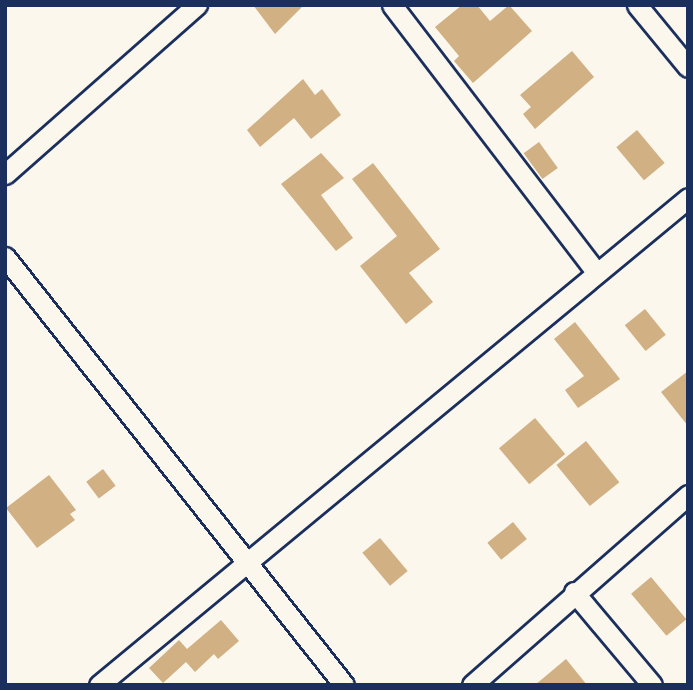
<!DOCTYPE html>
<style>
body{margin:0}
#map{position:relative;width:693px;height:690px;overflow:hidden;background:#fbf7ec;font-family:Itim,sans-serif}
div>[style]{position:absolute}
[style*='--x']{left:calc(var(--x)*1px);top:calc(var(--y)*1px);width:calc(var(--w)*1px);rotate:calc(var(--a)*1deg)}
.building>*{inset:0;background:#d1b084;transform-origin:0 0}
.roads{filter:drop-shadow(2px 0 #1b2f5e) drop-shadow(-2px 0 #1b2f5e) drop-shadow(0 2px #1b2f5e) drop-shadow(0 -2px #1b2f5e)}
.street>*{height:19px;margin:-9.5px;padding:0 9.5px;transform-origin:9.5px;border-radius:9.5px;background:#fbf7ec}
span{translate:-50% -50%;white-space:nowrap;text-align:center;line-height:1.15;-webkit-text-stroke:6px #fbf7ec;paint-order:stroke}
.frame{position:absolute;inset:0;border:7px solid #1b2f5e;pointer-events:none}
</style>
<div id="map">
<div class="building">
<i style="clip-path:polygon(253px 5px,304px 5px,275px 34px)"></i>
<i style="clip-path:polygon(462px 5px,477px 5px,490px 21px,509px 5px,532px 31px,473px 83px,454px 61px,459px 56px,435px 27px)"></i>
<i style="clip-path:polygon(572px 51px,594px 77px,535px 129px,523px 114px,531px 107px,520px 95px)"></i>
<i style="clip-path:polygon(303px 79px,315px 95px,322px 89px,341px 115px,311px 139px,294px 118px,260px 147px,247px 130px)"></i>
<i style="left:637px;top:130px;width:43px;height:27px;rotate:50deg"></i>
<i style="left:539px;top:142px;width:32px;height:19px;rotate:54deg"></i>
<i style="clip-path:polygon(321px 153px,344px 178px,321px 195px,353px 238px,336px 251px,281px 184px)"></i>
<i style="clip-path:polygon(373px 163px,440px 249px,409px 273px,433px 302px,406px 324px,360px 266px,397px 236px,352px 179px)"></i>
<i style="left:645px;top:309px;width:33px;height:26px;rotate:51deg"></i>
<i style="clip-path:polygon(575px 322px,620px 379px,578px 408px,565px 390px,584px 376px,554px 339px)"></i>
<i style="clip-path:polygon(688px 371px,688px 426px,661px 392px)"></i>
<i style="left:535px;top:418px;width:47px;height:47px;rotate:50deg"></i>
<i style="left:586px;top:441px;width:53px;height:38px;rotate:51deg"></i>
<i style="left:103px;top:469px;width:21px;height:21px;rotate:53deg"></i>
<i style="clip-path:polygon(49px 475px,76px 510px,70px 514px,75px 520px,37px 548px,6px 508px)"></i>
<i style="left:513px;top:522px;width:22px;height:33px;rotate:51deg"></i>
<i style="left:380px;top:538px;width:43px;height:23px;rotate:50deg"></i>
<i style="left:651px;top:577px;width:55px;height:26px;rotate:50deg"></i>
<i style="clip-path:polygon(221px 620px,239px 641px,218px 659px,214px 654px,195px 672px,186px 662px,163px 683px,149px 668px,179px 640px,187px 649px)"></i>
<i style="clip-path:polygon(566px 659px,587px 685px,535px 685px)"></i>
</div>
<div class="roads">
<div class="street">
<i style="--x:392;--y:5;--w:337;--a:52.6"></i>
<i style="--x:637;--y:5;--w:80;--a:50.6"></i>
<i style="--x:5;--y:174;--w:256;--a:-41.4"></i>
<i style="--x:5;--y:257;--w:546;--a:51.62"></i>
<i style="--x:574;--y:592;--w:121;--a:50"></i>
<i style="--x:99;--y:685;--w:764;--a:-39.58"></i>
<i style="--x:472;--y:685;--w:288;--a:-41.3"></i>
</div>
</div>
<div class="frame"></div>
</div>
